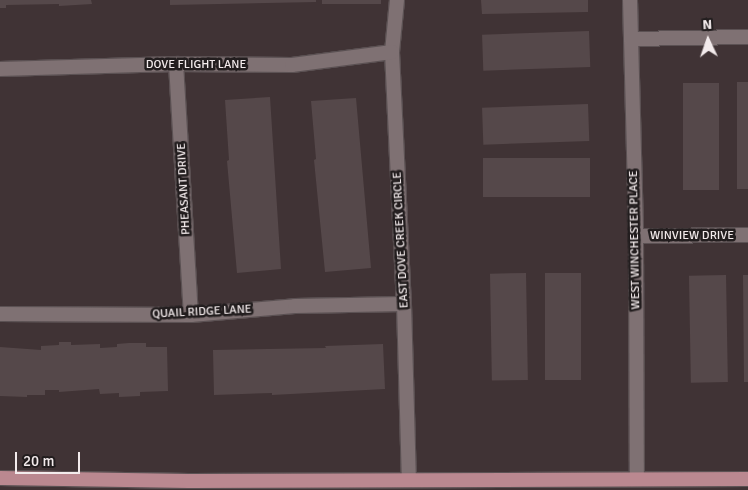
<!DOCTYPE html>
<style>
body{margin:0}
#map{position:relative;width:748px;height:490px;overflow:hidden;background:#403335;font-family:Signika,sans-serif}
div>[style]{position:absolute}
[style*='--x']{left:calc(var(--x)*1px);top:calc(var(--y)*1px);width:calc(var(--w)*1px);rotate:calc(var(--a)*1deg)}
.building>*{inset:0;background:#55484a;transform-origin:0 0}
.roads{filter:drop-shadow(1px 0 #5b5153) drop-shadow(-1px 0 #5b5153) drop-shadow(0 1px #5b5153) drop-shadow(0 -1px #5b5153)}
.minor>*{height:14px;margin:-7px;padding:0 7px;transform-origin:7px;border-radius:7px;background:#7f7173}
.primary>*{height:14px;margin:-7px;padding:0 7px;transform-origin:7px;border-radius:7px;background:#ba8890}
span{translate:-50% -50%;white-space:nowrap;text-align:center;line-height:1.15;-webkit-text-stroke:5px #221d1e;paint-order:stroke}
.street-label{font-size:12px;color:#f3ebec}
.north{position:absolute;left:683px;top:15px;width:50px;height:50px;-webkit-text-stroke:4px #221d1e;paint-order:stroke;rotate:357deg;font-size:14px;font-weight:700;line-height:20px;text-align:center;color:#f3ebec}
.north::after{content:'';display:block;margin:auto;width:18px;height:22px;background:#f3ebec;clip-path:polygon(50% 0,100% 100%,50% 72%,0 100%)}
.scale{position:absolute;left:15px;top:452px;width:65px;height:22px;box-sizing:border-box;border:2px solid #f3ebec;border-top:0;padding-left:6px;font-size:15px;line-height:18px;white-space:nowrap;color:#f3ebec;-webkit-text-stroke:4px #221d1e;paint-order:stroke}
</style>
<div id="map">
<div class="building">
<i style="clip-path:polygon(0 0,91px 0,92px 4px,59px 6px,59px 4px,6px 5px,6px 8px,0 8px)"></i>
<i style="clip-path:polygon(170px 0,316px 0,316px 2px,170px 5px)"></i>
<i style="left:322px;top:0;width:59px;height:4px"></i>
<i style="clip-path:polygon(481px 0,588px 0,588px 12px,482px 14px)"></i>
<i style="left:589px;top:31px;width:36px;height:107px;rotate:88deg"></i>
<i style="left:748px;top:82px;width:107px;height:11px;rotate:90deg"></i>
<i style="left:683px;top:83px;width:36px;height:107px"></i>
<i style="clip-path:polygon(270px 97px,281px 269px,237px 273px,227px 161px,229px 160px,225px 100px)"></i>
<i style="clip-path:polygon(356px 98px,371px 268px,325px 272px,314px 160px,316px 159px,311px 101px)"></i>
<i style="left:588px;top:104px;width:37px;height:106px;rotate:88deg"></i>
<i style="left:483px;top:158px;width:107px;height:39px"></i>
<i style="left:526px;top:273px;width:107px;height:36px;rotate:89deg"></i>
<i style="left:545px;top:273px;width:36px;height:107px"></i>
<i style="left:726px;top:275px;width:107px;height:37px;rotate:89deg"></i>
<i style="clip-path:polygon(743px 275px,748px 275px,748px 382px,744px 382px)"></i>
<i style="clip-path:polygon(59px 342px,71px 342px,71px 345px,100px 344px,100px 348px,117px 347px,117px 344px,129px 343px,146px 343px,146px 347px,167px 347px,168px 391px,140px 392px,140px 396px,119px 397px,119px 393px,100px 394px,99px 389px,59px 392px,59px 390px,45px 390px,45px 395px,27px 395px,27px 397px,0 396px,0 347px,41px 350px,41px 346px,59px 345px)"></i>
<i style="clip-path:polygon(383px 344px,385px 389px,272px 395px,272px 393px,214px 395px,213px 350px,326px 348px,325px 346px)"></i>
</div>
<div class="roads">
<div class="minor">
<i style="--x:397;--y:0;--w:52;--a:95.5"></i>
<i style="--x:392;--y:52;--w:252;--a:87.3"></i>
<i style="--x:404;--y:304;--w:176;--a:88.4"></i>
<i style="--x:630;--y:0;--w:236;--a:88.5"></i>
<i style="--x:636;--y:236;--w:243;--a:89.8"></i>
<i style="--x:631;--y:39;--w:117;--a:-1"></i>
<i style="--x:176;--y:64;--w:251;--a:86.6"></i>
<i style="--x:0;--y:69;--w:176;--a:-1.6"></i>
<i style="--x:176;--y:64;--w:116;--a:0.5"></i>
<i style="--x:292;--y:65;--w:101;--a:-7.4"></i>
<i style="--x:636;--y:236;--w:112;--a:-0.5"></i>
<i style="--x:0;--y:314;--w:191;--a:0.3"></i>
<i style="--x:191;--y:315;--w:104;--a:-4.9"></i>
<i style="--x:295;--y:306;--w:109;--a:-1.1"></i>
</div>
<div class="primary">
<i style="--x:0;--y:478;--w:189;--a:0.9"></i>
<i style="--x:189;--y:481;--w:559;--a:-0.2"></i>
</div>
</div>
<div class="street-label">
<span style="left:196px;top:65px">DOVE FLIGHT LANE</span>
<span style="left:184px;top:189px;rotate:-93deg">PHEASANT DRIVE</span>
<span style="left:692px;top:236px">WINVIEW DRIVE</span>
<span style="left:401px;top:240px;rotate:-93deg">EAST DOVE CREEK CIRCLE</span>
<span style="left:635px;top:240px;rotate:-91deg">WEST WINCHESTER PLACE</span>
<span style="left:202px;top:312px;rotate:-3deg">QUAIL RIDGE LANE</span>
</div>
<div class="north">N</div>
<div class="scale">20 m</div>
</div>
